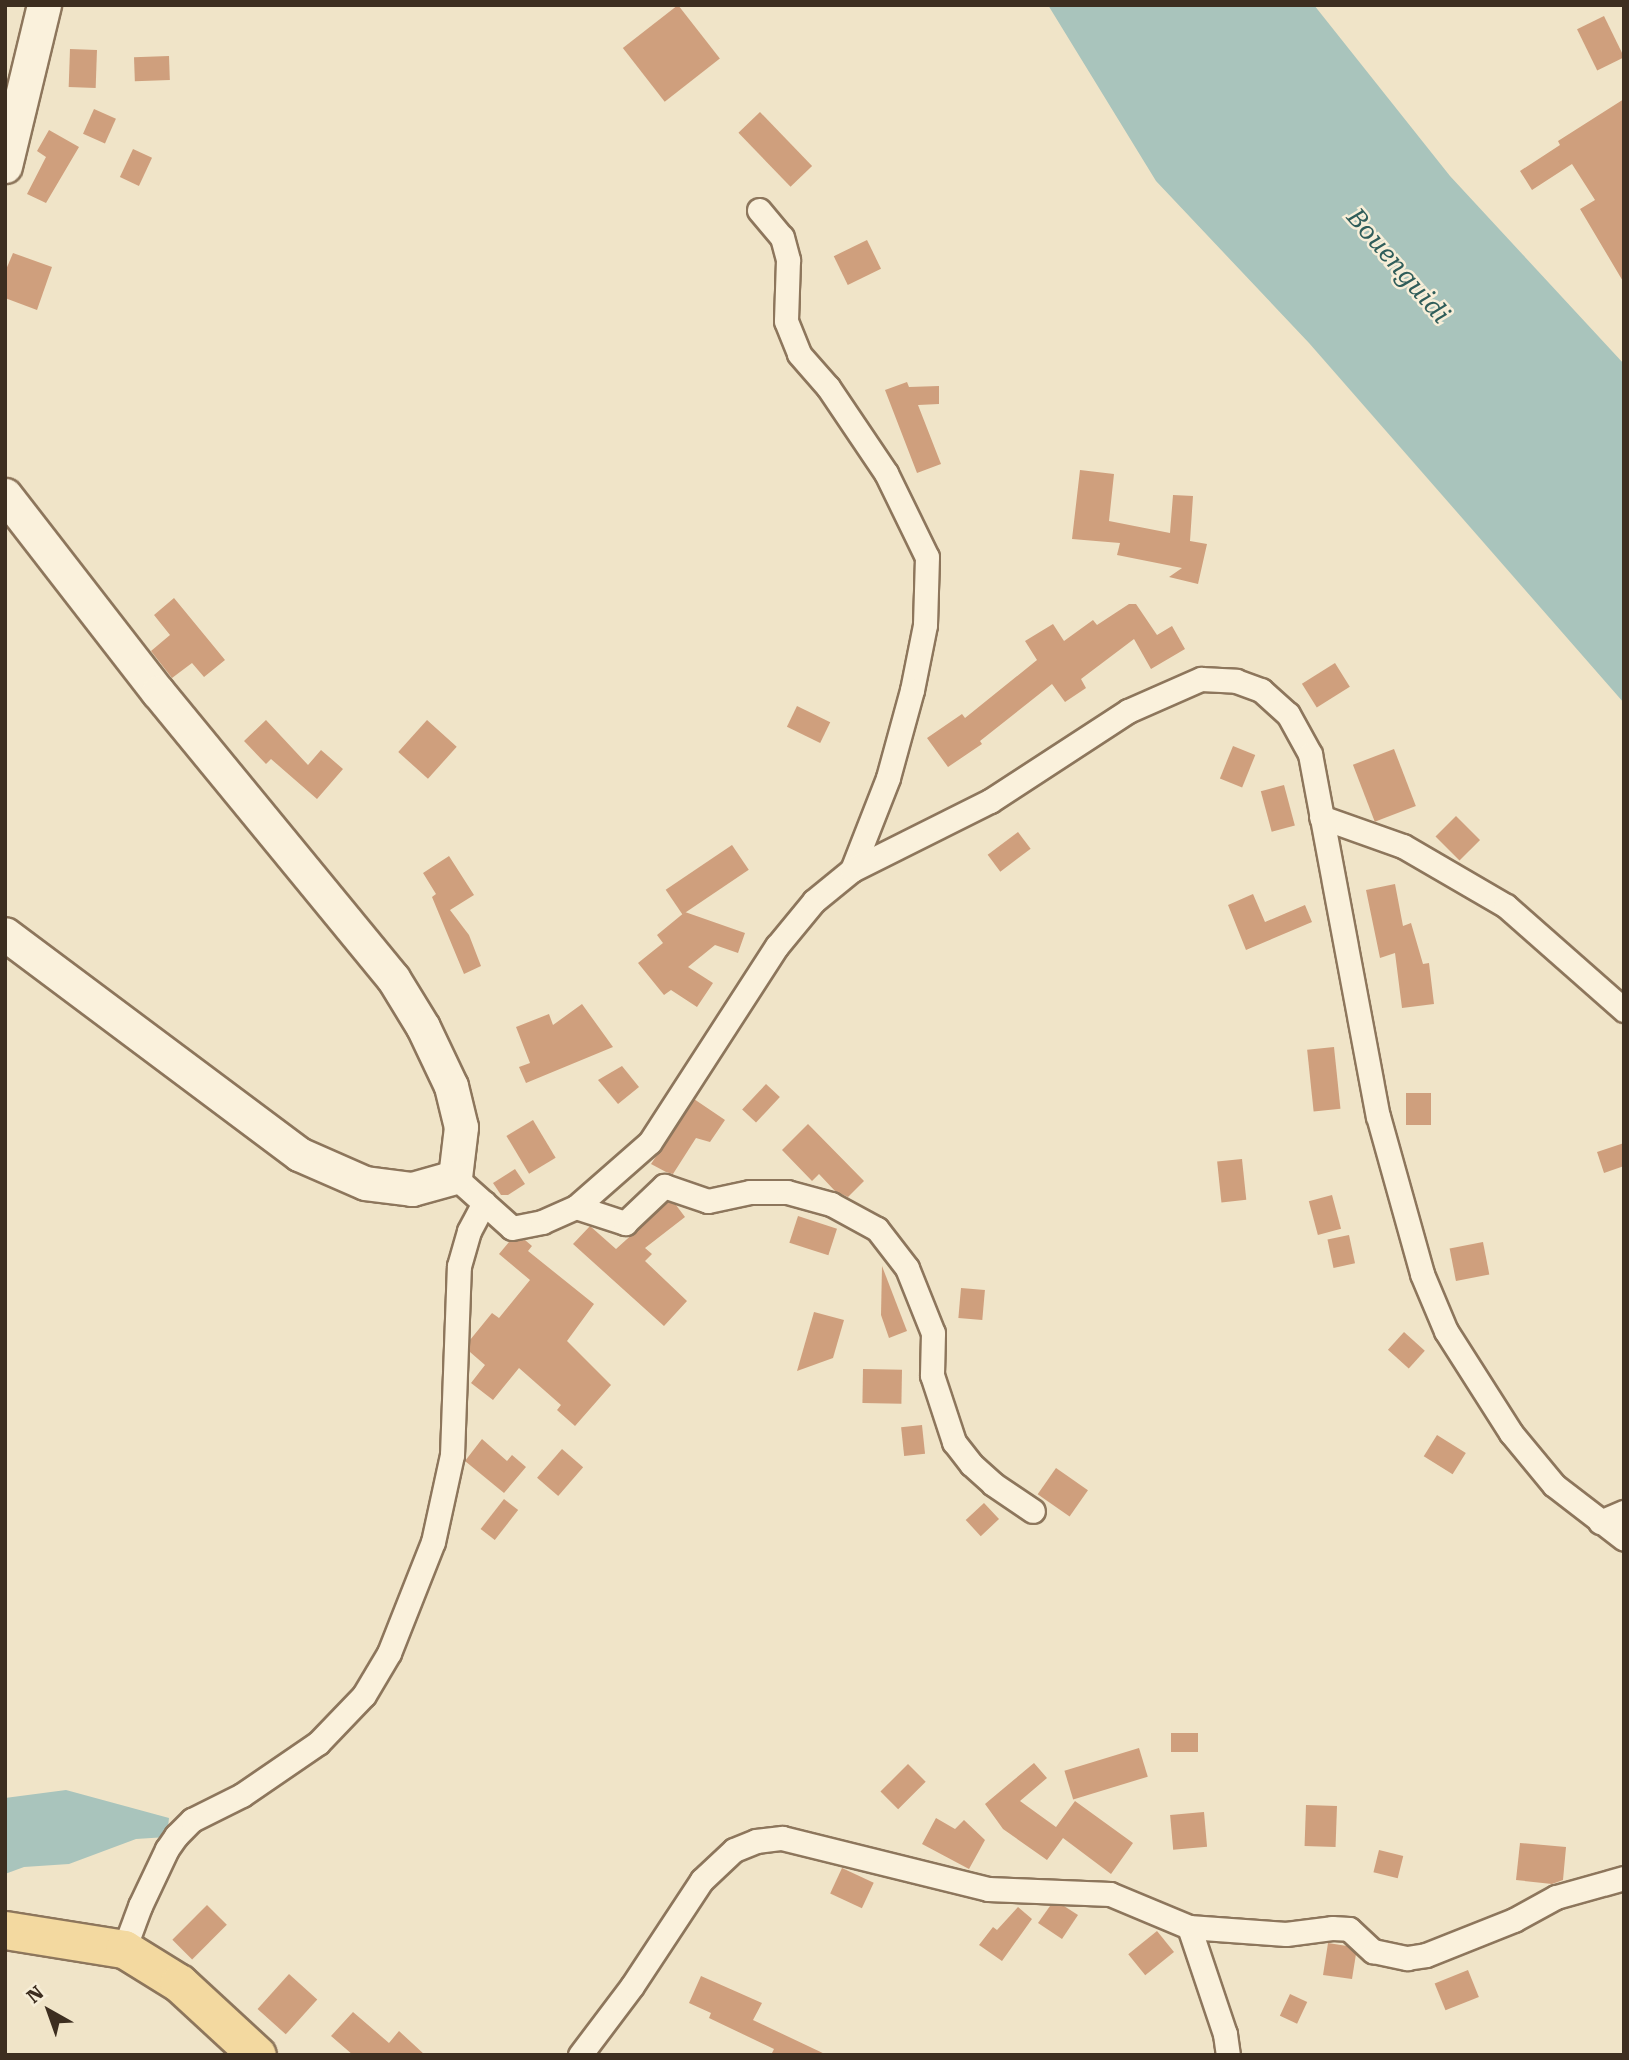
<!DOCTYPE html>
<style>
body{margin:0}
#map{position:relative;width:1629px;height:2060px;overflow:hidden;background:#f0e4c8;font-family:"Roboto Serif",serif}
div>[style]{position:absolute}
[style*='--x']{left:calc(var(--x)*1px);top:calc(var(--y)*1px);width:calc(var(--w)*1px);rotate:calc(var(--a)*1deg)}
.water>*{inset:0;background:#a9c4bc}
.building>*{inset:0;background:#cf9f7d;transform-origin:0 0}
.roads{filter:drop-shadow(2px 0 #8d765c) drop-shadow(-2px 0 #8d765c) drop-shadow(0 2px #8d765c) drop-shadow(0 -2px #8d765c)}
.minor>*{height:23px;margin:-11.5px;padding:0 11.5px;transform-origin:11.5px;border-radius:11.5px;background:#faf1dc}
.secondary>*{height:33px;margin:-16.5px;padding:0 16.5px;transform-origin:16.5px;border-radius:16.5px;background:#faf1dc}
.primary>*{height:37px;margin:-18.5px;padding:0 18.5px;transform-origin:18.5px;border-radius:18.5px;background:#f3d9a0}
span{translate:-50% -50%;white-space:nowrap;text-align:center;line-height:1.15;-webkit-text-stroke:5px #f7eed8;paint-order:stroke}
.water-label{font-size:26px;color:#2f5d5a;font-style:italic}
.frame{position:absolute;inset:0;border:7px solid #3d2e20;pointer-events:none}
.north{position:absolute;left:14px;top:1976px;width:70px;height:70px;-webkit-text-stroke:5px #f7eed8;paint-order:stroke;rotate:320deg;font-size:19px;font-weight:700;line-height:28px;text-align:center;color:#3d2e20}
.north::after{content:'';display:block;margin:auto;width:24px;height:32px;background:#3d2e20;clip-path:polygon(50% 0,100% 100%,50% 72%,0 100%)}
</style>
<div id="map">
<div class="water">
<i style="clip-path:polygon(1048px 5px,1314px 5px,1450px 176px,1624px 364px,1624px 703px,1309px 343px,1156px 181px)"></i>
<i style="clip-path:polygon(66px 1790px,169px 1818px,167px 1837px,136px 1839px,69px 1864px,24px 1867px,5px 1874px,5px 1798px)"></i>
</div>
<div class="building">
<i style="left:678px;top:5px;width:68px;height:70px;rotate:52deg"></i>
<i style="left:1604px;top:16px;width:46px;height:30px;rotate:64deg"></i>
<i style="left:70px;top:49px;width:27px;height:38px;rotate:2deg"></i>
<i style="left:169px;top:56px;width:24px;height:35px;rotate:88deg"></i>
<i style="clip-path:polygon(1624px 99px,1624px 283px,1580px 209px,1595px 200px,1572px 164px,1532px 190px,1520px 171px,1560px 145px,1558px 141px)"></i>
<i style="left:94px;top:109px;width:24px;height:27px;rotate:24deg"></i>
<i style="left:760px;top:112px;width:75px;height:30px;rotate:46deg"></i>
<i style="clip-path:polygon(49px 130px,79px 147px,46px 203px,27px 194px,46px 157px,37px 151px)"></i>
<i style="left:133px;top:149px;width:21px;height:31px;rotate:25deg"></i>
<i style="left:867px;top:240px;width:32px;height:37px;rotate:64deg"></i>
<i style="clip-path:polygon(13px 253px,52px 267px,37px 310px,5px 298px,5px 272px)"></i>
<i style="clip-path:polygon(907px 382px,909px 387px,939px 386px,939px 404px,918px 405px,941px 464px,917px 473px,885px 390px)"></i>
<i style="clip-path:polygon(1080px 470px,1114px 474px,1109px 521px,1170px 533px,1173px 495px,1193px 496px,1190px 541px,1207px 544px,1198px 584px,1169px 577px,1182px 568px,1117px 555px,1120px 543px,1072px 539px)"></i>
<i style="clip-path:polygon(174px 598px,225px 660px,204px 677px,192px 663px,172px 678px,151px 651px,170px 635px,154px 615px)"></i>
<i style="clip-path:polygon(1129px 604px,1136px 604px,1157px 635px,1172px 626px,1185px 649px,1151px 669px,1134px 639px,1081px 679px,1086px 688px,1065px 702px,1052px 684px,980px 741px,982px 744px,948px 767px,927px 738px,962px 714px,965px 718px,1037px 660px,1025px 641px,1053px 624px,1064px 641px,1093px 620px,1097px 625px)"></i>
<i style="left:1335px;top:663px;width:28px;height:39px;rotate:58deg"></i>
<i style="left:797px;top:706px;width:37px;height:23px;rotate:26deg"></i>
<i style="clip-path:polygon(266px 720px,308px 765px,321px 750px,343px 769px,317px 799px,271px 759px,266px 764px,244px 741px)"></i>
<i style="left:427px;top:720px;width:40px;height:43px;rotate:42deg"></i>
<i style="left:1233px;top:746px;width:24px;height:35px;rotate:22deg"></i>
<i style="left:1394px;top:749px;width:61px;height:44px;rotate:69deg"></i>
<i style="left:1284px;top:785px;width:42px;height:24px;rotate:75deg"></i>
<i style="left:1456px;top:816px;width:34px;height:29px;rotate:45deg"></i>
<i style="left:1018px;top:832px;width:21px;height:38px;rotate:53deg"></i>
<i style="left:732px;top:845px;width:30px;height:80px;rotate:56deg"></i>
<i style="clip-path:polygon(449px 856px,474px 895px,450px 910px,469px 935px,481px 966px,464px 974px,432px 897px,436px 894px,423px 873px)"></i>
<i style="clip-path:polygon(1395px 884px,1403px 926px,1411px 923px,1423px 964px,1429px 963px,1434px 1004px,1402px 1008px,1395px 953px,1380px 958px,1366px 890px)"></i>
<i style="clip-path:polygon(1253px 894px,1265px 922px,1305px 905px,1312px 922px,1246px 950px,1228px 905px)"></i>
<i style="clip-path:polygon(685px 912px,745px 933px,738px 953px,715px 945px,688px 967px,713px 983px,697px 1007px,671px 990px,664px 995px,638px 963px,663px 943px,657px 935px)"></i>
<i style="clip-path:polygon(582px 1004px,613px 1047px,526px 1083px,519px 1067px,530px 1063px,516px 1027px,549px 1014px,553px 1025px)"></i>
<i style="left:1334px;top:1047px;width:62px;height:27px;rotate:84deg"></i>
<i style="clip-path:polygon(622px 1066px,639px 1087px,618px 1104px,598px 1080px)"></i>
<i style="left:766px;top:1084px;width:19px;height:35px;rotate:43deg"></i>
<i style="left:1406px;top:1093px;width:25px;height:32px"></i>
<i style="clip-path:polygon(694px 1099px,725px 1120px,710px 1142px,696px 1138px,673px 1174px,666px 1172px,651px 1164px)"></i>
<i style="left:533px;top:1120px;width:44px;height:31px;rotate:59deg"></i>
<i style="clip-path:polygon(808px 1124px,864px 1181px,848px 1197px,835px 1191px,819px 1174px,812px 1181px,782px 1150px)"></i>
<i style="clip-path:polygon(1624px 1143px,1624px 1166px,1604px 1173px,1597px 1152px)"></i>
<i style="left:1242px;top:1159px;width:41px;height:25px;rotate:84deg"></i>
<i style="clip-path:polygon(515px 1169px,525px 1184px,508px 1195px,501px 1195px,493px 1183px)"></i>
<i style="left:1332px;top:1195px;width:35px;height:24px;rotate:75deg"></i>
<i style="clip-path:polygon(668px 1202px,676px 1205px,685px 1217px,645px 1248px,652px 1254px,645px 1261px,687px 1301px,664px 1326px,573px 1244px,590px 1226px,616px 1249px)"></i>
<i style="left:798px;top:1216px;width:41px;height:28px;rotate:18deg"></i>
<i style="left:1349px;top:1235px;width:29px;height:22px;rotate:78deg"></i>
<i style="clip-path:polygon(525px 1240px,532px 1246px,528px 1251px,594px 1304px,567px 1341px,611px 1385px,575px 1426px,557px 1410px,561px 1405px,519px 1368px,493px 1400px,471px 1383px,485px 1365px,470px 1352px,470px 1340px,492px 1313px,499px 1318px,530px 1280px,499px 1254px,509px 1242px)"></i>
<i style="left:1483px;top:1242px;width:33px;height:34px;rotate:79deg"></i>
<i style="clip-path:polygon(882px 1266px,907px 1331px,889px 1338px,881px 1315px)"></i>
<i style="left:961px;top:1288px;width:24px;height:30px;rotate:5deg"></i>
<i style="clip-path:polygon(814px 1312px,844px 1320px,833px 1358px,797px 1371px)"></i>
<i style="left:1404px;top:1332px;width:28px;height:24px;rotate:42deg"></i>
<i style="left:863px;top:1369px;width:39px;height:34px;rotate:1deg"></i>
<i style="left:922px;top:1425px;width:29px;height:21px;rotate:84deg"></i>
<i style="left:1437px;top:1435px;width:34px;height:25px;rotate:32deg"></i>
<i style="clip-path:polygon(482px 1439px,507px 1461px,512px 1455px,526px 1467px,504px 1493px,465px 1461px)"></i>
<i style="left:562px;top:1449px;width:28px;height:38px;rotate:41deg"></i>
<i style="left:1056px;top:1468px;width:39px;height:32px;rotate:35deg"></i>
<i style="left:504px;top:1499px;width:18px;height:38px;rotate:38deg"></i>
<i style="left:984px;top:1503px;width:22px;height:25px;rotate:47deg"></i>
<i style="left:1171px;top:1733px;width:27px;height:19px"></i>
<i style="left:1139px;top:1748px;width:30px;height:78px;rotate:73deg"></i>
<i style="clip-path:polygon(1034px 1763px,1047px 1778px,1020px 1801px,1056px 1827px,1075px 1801px,1133px 1843px,1111px 1874px,1063px 1838px,1047px 1860px,1003px 1829px,985px 1804px)"></i>
<i style="left:908px;top:1764px;width:25px;height:39px;rotate:45deg"></i>
<i style="left:1306px;top:1805px;width:31px;height:41px;rotate:2deg"></i>
<i style="left:1204px;top:1812px;width:35px;height:34px;rotate:85deg"></i>
<i style="clip-path:polygon(936px 1818px,955px 1829px,964px 1820px,985px 1840px,969px 1869px,922px 1844px)"></i>
<i style="clip-path:polygon(1520px 1843px,1566px 1847px,1563px 1880px,1552px 1884px,1516px 1880px)"></i>
<i style="left:1379px;top:1850px;width:25px;height:23px;rotate:14deg"></i>
<i style="left:842px;top:1868px;width:35px;height:28px;rotate:25deg"></i>
<i style="left:207px;top:1905px;width:28px;height:49px;rotate:45deg"></i>
<i style="clip-path:polygon(1050px 1906px,1064px 1906px,1078px 1915px,1062px 1939px,1038px 1923px)"></i>
<i style="clip-path:polygon(1018px 1907px,1032px 1919px,1002px 1961px,979px 1945px,993px 1927px,997px 1930px)"></i>
<i style="left:1157px;top:1931px;width:27px;height:37px;rotate:51deg"></i>
<i style="clip-path:polygon(1328px 1943px,1347px 1946px,1356px 1954px,1352px 1979px,1323px 1975px)"></i>
<i style="left:1468px;top:1970px;width:29px;height:36px;rotate:68deg"></i>
<i style="left:289px;top:1974px;width:38px;height:47px;rotate:42deg"></i>
<i style="clip-path:polygon(701px 1976px,762px 2003px,753px 2020px,827px 2055px,771px 2055px,774px 2049px,709px 2018px,711px 2013px,689px 2003px)"></i>
<i style="left:1290px;top:1994px;width:19px;height:24px;rotate:25deg"></i>
<i style="clip-path:polygon(353px 2012px,389px 2043px,399px 2031px,425px 2055px,353px 2055px,331px 2036px)"></i>
</div>
<div class="roads">
<div class="minor">
<i style="--x:759;--y:210;--w:35;--a:50"></i>
<i style="--x:782;--y:237;--w:24;--a:75"></i>
<i style="--x:788;--y:260;--w:61;--a:91.9"></i>
<i style="--x:786;--y:321;--w:35;--a:68"></i>
<i style="--x:799;--y:354;--w:44;--a:48.7"></i>
<i style="--x:828;--y:387;--w:104;--a:56"></i>
<i style="--x:886;--y:473;--w:93;--a:64"></i>
<i style="--x:927;--y:557;--w:68;--a:91.7"></i>
<i style="--x:925;--y:625;--w:66;--a:101.3"></i>
<i style="--x:912;--y:690;--w:91;--a:105.3"></i>
<i style="--x:888;--y:778;--w:99;--a:111.4"></i>
<i style="--x:1321;--y:817;--w:87;--a:19.5"></i>
<i style="--x:1403;--y:846;--w:119;--a:30.2"></i>
<i style="--x:1506;--y:906;--w:157;--a:41.4"></i>
<i style="--x:455;--y:1177;--w:76;--a:41.8"></i>
<i style="--x:512;--y:1228;--w:31;--a:-11"></i>
<i style="--x:542;--y:1222;--w:37;--a:-24"></i>
<i style="--x:576;--y:1207;--w:98;--a:-41.3"></i>
<i style="--x:650;--y:1142;--w:234;--a:-57.1"></i>
<i style="--x:777;--y:946;--w:58;--a:-50.6"></i>
<i style="--x:814;--y:901;--w:49;--a:-39.2"></i>
<i style="--x:852;--y:870;--w:154;--a:-26.6"></i>
<i style="--x:990;--y:801;--w:165;--a:-33.1"></i>
<i style="--x:1128;--y:711;--w:80;--a:-23.7"></i>
<i style="--x:1201;--y:679;--w:35;--a:3"></i>
<i style="--x:1236;--y:681;--w:27;--a:20"></i>
<i style="--x:1261;--y:690;--w:36;--a:42"></i>
<i style="--x:1288;--y:714;--w:46;--a:61.2"></i>
<i style="--x:1310;--y:754;--w:368;--a:79.4"></i>
<i style="--x:1378;--y:1116;--w:164;--a:74.4"></i>
<i style="--x:1422;--y:1274;--w:62;--a:67.2"></i>
<i style="--x:1446;--y:1331;--w:121;--a:57.5"></i>
<i style="--x:1511;--y:1433;--w:67;--a:50.4"></i>
<i style="--x:1554;--y:1485;--w:88;--a:37.6"></i>
<i style="--x:576;--y:1207;--w:52;--a:18.1"></i>
<i style="--x:625;--y:1223;--w:54;--a:-43.5"></i>
<i style="--x:664;--y:1186;--w:46;--a:18.8"></i>
<i style="--x:708;--y:1201;--w:43;--a:-12.1"></i>
<i style="--x:750;--y:1192;--w:37;--a:0"></i>
<i style="--x:787;--y:1192;--w:46;--a:15.3"></i>
<i style="--x:831;--y:1204;--w:52;--a:28.5"></i>
<i style="--x:877;--y:1229;--w:49;--a:52.4"></i>
<i style="--x:907;--y:1268;--w:70;--a:68.2"></i>
<i style="--x:933;--y:1333;--w:42;--a:91.4"></i>
<i style="--x:932;--y:1375;--w:71;--a:71.8"></i>
<i style="--x:954;--y:1442;--w:28;--a:52"></i>
<i style="--x:971;--y:1464;--w:30;--a:42"></i>
<i style="--x:993;--y:1484;--w:48;--a:34"></i>
<i style="--x:1600;--y:1522;--w:26;--a:-23"></i>
<i style="--x:1189;--y:1927;--w:113;--a:71.4"></i>
<i style="--x:1225;--y:2034;--w:21;--a:82"></i>
<i style="--x:124;--y:1949;--w:46;--a:-69.6"></i>
<i style="--x:140;--y:1906;--w:63;--a:-64.7"></i>
<i style="--x:167;--y:1849;--w:16;--a:-55"></i>
<i style="--x:176;--y:1836;--w:23;--a:-45"></i>
<i style="--x:192;--y:1820;--w:56;--a:-26.6"></i>
<i style="--x:242;--y:1795;--w:92;--a:-34.4"></i>
<i style="--x:318;--y:1743;--w:66;--a:-46.2"></i>
<i style="--x:364;--y:1695;--w:49;--a:-59.2"></i>
<i style="--x:389;--y:1653;--w:119;--a:-68.4"></i>
<i style="--x:433;--y:1542;--w:89;--a:-77.7"></i>
<i style="--x:452;--y:1455;--w:189;--a:-87.9"></i>
<i style="--x:459;--y:1266;--w:36;--a:-74"></i>
<i style="--x:469;--y:1231;--w:32;--a:-62"></i>
<i style="--x:580;--y:2055;--w:86;--a:-53"></i>
<i style="--x:632;--y:1986;--w:127;--a:-56.6"></i>
<i style="--x:702;--y:1880;--w:44;--a:-43.2"></i>
<i style="--x:734;--y:1850;--w:24;--a:-22"></i>
<i style="--x:756;--y:1841;--w:26;--a:-7"></i>
<i style="--x:782;--y:1838;--w:212;--a:13.9"></i>
<i style="--x:988;--y:1889;--w:122;--a:2.3"></i>
<i style="--x:1110;--y:1894;--w:86;--a:22.7"></i>
<i style="--x:1189;--y:1927;--w:97;--a:4.1"></i>
<i style="--x:1286;--y:1934;--w:46;--a:-7.4"></i>
<i style="--x:1332;--y:1928;--w:17;--a:3"></i>
<i style="--x:1349;--y:1929;--w:33;--a:43"></i>
<i style="--x:1373;--y:1951;--w:35;--a:12"></i>
<i style="--x:1407;--y:1958;--w:19;--a:-9"></i>
<i style="--x:1426;--y:1955;--w:95;--a:-21.7"></i>
<i style="--x:1514;--y:1920;--w:48;--a:-28.7"></i>
<i style="--x:1556;--y:1897;--w:71;--a:-15.6"></i>
</div>
<div class="secondary">
<i style="--x:5;--y:166;--w:166;--a:-76.4"></i>
<i style="--x:5;--y:495;--w:249;--a:52.2"></i>
<i style="--x:158;--y:692;--w:370;--a:50.6"></i>
<i style="--x:393;--y:978;--w:57;--a:58.5"></i>
<i style="--x:423;--y:1027;--w:65;--a:64.6"></i>
<i style="--x:451;--y:1086;--w:42;--a:76.3"></i>
<i style="--x:461;--y:1127;--w:50;--a:96.8"></i>
<i style="--x:455;--y:1177;--w:45;--a:164.4"></i>
<i style="--x:412;--y:1189;--w:47;--a:-172.7"></i>
<i style="--x:365;--y:1183;--w:72;--a:-156.3"></i>
<i style="--x:299;--y:1154;--w:367;--a:-143.2"></i>
</div>
<div class="primary">
<i style="--x:5;--y:1930;--w:121;--a:9.1"></i>
<i style="--x:124;--y:1949;--w:65;--a:31.7"></i>
<i style="--x:179;--y:1983;--w:106;--a:42.7"></i>
</div>
</div>
<div class="water-label">
<span style="left:1398px;top:266px;rotate:49deg">Bouenguidi</span>
</div>
<div class="frame"></div>
<div class="north">N</div>
</div>
